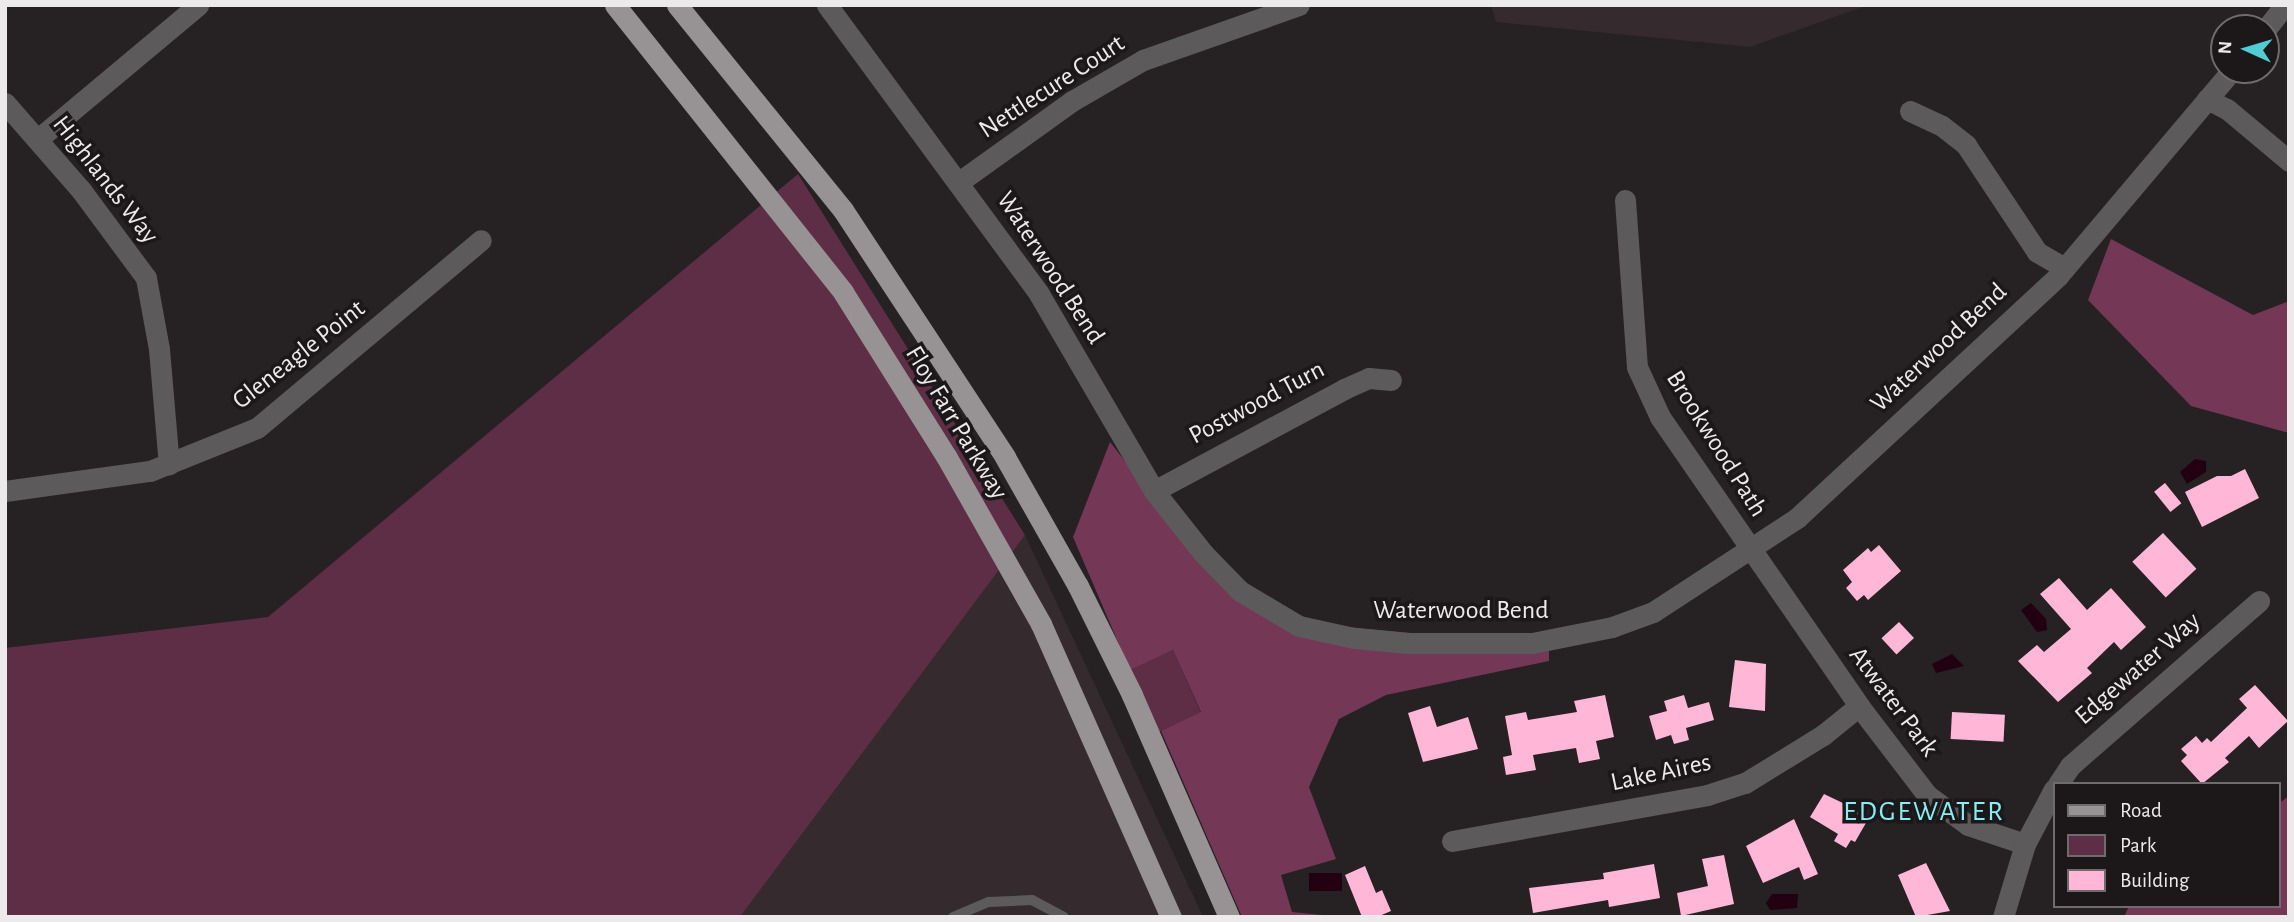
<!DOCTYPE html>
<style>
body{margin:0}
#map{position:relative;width:2294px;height:922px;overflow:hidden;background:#262123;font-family:"Alegreya Sans",sans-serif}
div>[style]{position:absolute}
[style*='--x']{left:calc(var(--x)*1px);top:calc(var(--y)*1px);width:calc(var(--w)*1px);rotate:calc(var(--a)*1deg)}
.built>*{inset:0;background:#352b2f}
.green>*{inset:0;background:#5e2d46;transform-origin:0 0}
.forest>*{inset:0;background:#743756}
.water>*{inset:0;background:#220012;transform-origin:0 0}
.building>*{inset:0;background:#ffb6d7;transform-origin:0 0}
.lane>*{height:10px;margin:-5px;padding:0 5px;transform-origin:5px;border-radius:5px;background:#5d5a5b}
.street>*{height:21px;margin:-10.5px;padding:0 10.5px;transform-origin:10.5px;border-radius:10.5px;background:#5d5a5b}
.primary>*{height:21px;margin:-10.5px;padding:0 10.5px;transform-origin:10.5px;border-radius:10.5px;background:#979294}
span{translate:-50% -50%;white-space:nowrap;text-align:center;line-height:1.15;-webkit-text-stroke:7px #1c181a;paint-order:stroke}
.street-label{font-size:26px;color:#edeaeb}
.neighbourhood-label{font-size:28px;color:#84eff5;letter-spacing:2px}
.frame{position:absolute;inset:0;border:7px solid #edeaeb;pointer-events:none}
.legend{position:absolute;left:2053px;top:782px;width:228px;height:126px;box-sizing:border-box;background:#1c181a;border:2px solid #706c6e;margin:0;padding:9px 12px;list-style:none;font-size:21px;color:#edeaeb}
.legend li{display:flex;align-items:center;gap:14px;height:35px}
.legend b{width:35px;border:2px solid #706c6e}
.north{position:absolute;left:2210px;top:14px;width:70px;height:70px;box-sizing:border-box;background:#1c181a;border:2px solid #706c6e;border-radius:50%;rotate:274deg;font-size:19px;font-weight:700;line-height:28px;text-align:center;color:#edeaeb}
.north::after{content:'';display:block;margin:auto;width:24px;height:32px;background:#51ccd3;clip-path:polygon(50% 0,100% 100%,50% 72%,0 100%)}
</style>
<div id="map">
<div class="built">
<i style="clip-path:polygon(1491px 5px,1868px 5px,1750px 47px,1496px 22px)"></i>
<i style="clip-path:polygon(1025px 535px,1203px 917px,740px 917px)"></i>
</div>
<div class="green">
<i style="clip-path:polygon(798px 174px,1025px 535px,740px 917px,5px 917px,5px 648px,268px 617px)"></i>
<i style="left:1173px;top:650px;width:69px;height:47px;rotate:66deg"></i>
</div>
<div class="forest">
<i style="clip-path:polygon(2111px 239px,2253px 315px,2289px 301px,2289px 433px,2191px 406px,2088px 300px)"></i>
<i style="clip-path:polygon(1110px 442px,1208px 568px,1273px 620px,1549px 646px,1549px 661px,1386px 695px,1339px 719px,1309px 787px,1336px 859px,1281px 875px,1292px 912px,1342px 917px,1242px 917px,1161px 731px,1201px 712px,1173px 650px,1130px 670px,1073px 537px)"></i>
<i style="clip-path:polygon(2289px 796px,2289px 917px,2124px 917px,2129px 906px,2278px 906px,2278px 804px)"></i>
</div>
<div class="water">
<i style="clip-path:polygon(2195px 459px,2206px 461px,2206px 472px,2187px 484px,2180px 472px)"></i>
<i style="clip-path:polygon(2031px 603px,2046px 619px,2047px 630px,2037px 632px,2021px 610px)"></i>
<i style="clip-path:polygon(1952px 654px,1964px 666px,1936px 673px,1932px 664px)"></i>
<i style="left:1342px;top:873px;width:18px;height:33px;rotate:90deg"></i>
<i style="clip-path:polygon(1772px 894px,1798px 894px,1797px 908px,1770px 910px,1766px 903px)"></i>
</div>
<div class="building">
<i style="clip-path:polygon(2245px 469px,2259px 498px,2202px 527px,2185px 492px,2217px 476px,2231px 476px)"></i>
<i style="left:2165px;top:483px;width:26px;height:14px;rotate:51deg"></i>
<i style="left:2163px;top:533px;width:49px;height:42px;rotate:47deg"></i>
<i style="clip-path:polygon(1879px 545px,1901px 571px,1868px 600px,1864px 595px,1857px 601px,1846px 588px,1852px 582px,1843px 570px,1868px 548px,1871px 552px)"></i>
<i style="clip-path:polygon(2059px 578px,2087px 610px,2111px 588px,2146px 627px,2121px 650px,2114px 642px,2087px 668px,2092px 673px,2058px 702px,2018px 661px,2037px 645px,2044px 652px,2071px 629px,2040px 594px)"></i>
<i style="left:1899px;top:622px;width:22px;height:24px;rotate:47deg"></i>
<i style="clip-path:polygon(1735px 660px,1766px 664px,1765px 711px,1729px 707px)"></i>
<i style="clip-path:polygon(2255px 685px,2288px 721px,2259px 748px,2249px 736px,2225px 758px,2229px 762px,2202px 784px,2181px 761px,2187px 755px,2181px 749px,2196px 736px,2202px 743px,2207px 738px,2211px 742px,2247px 708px,2239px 699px)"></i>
<i style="clip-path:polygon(1605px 695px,1614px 737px,1596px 741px,1600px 759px,1579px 763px,1576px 748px,1533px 755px,1536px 770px,1506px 775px,1503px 757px,1512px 755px,1505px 716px,1526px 712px,1528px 720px,1577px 712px,1574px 701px)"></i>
<i style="clip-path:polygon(1684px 695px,1688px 708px,1709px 702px,1714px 720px,1686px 728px,1689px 740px,1674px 744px,1671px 735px,1656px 740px,1649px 716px,1667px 711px,1664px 701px)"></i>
<i style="clip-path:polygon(1430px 706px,1437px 727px,1468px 717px,1478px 749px,1423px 762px,1408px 713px)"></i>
<i style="left:1952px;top:712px;width:53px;height:27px;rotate:3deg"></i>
<i style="clip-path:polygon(1824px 794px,1870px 816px,1855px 842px,1851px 840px,1846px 848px,1834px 841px,1838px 834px,1810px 817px)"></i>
<i style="clip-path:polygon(1794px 819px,1818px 874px,1804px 880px,1799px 867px,1763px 883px,1746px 846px)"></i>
<i style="clip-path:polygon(1724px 855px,1734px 904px,1681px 916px,1677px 893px,1708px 886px,1702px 859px)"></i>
<i style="clip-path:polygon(1926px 863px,1950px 911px,1916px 917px,1898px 875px)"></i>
<i style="clip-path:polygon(1654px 864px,1660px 898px,1609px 907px,1608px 900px,1533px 913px,1529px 888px,1604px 879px,1603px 873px)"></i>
<i style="clip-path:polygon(1365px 866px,1376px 893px,1382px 890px,1391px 911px,1377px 917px,1362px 917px,1345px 875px)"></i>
</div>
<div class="lane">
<i style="--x:953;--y:917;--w:39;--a:-23"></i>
<i style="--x:989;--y:902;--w:43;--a:-2.7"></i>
<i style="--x:1032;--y:900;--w:36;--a:28"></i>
</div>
<div class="street">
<i style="--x:827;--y:5;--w:358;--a:53.7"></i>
<i style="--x:1039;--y:294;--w:228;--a:59.7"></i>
<i style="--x:1154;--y:491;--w:80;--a:51.6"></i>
<i style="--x:1204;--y:554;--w:52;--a:45.8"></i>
<i style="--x:1240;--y:591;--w:69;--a:30.7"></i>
<i style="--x:1299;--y:626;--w:56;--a:12.3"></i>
<i style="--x:1354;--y:638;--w:54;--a:5.3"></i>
<i style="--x:1408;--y:643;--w:124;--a:0"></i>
<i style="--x:1532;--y:643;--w:82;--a:-11.3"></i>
<i style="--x:1612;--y:627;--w:44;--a:-20.1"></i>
<i style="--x:1653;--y:612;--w:172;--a:-33.1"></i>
<i style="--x:1797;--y:518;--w:356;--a:-42.8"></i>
<i style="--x:2058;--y:276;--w:270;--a:-49.8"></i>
<i style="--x:2266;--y:29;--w:31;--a:-52"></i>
<i style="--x:2207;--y:99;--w:22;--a:27"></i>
<i style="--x:2227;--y:109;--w:81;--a:40"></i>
<i style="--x:5;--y:103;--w:116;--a:48.9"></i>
<i style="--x:81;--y:190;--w:109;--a:53.5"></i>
<i style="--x:146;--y:278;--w:72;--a:79.6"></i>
<i style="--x:159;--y:349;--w:116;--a:85.1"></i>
<i style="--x:1910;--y:111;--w:35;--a:25"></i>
<i style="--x:1942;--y:126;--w:31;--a:38"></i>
<i style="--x:1966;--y:145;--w:128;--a:56.4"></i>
<i style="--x:2037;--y:252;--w:32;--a:30"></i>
<i style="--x:38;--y:139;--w:209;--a:-39.9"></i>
<i style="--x:959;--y:182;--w:139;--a:-35.6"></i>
<i style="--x:1072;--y:101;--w:82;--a:-30"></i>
<i style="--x:1143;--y:60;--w:165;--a:-19.4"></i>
<i style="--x:1625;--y:200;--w:167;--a:85.9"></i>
<i style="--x:1637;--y:367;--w:55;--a:65.3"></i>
<i style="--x:1660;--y:417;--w:351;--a:55.4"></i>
<i style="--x:1859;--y:706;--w:112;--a:52.6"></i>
<i style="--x:1927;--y:795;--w:51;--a:36.2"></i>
<i style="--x:1968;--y:825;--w:60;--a:18.4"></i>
<i style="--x:5;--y:491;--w:146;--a:-7.9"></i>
<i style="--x:150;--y:471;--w:115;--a:-21.9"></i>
<i style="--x:257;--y:428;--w:292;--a:-40"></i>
<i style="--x:1154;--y:491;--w:216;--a:-28.2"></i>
<i style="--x:1344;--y:389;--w:27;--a:-24"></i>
<i style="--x:1369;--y:378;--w:22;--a:5"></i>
<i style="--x:2058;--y:784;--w:22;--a:-56"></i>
<i style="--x:2070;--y:766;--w:251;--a:-41.1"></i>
<i style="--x:1452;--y:841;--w:259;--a:-10.2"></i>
<i style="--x:1707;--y:795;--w:40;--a:-18"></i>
<i style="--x:1745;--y:783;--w:92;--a:-31.6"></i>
<i style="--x:1823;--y:735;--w:46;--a:-38.9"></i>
<i style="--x:2003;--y:917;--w:76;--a:-73.2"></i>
<i style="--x:2025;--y:844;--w:62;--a:-62.2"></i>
</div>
<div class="primary">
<i style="--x:615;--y:5;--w:367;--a:51.5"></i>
<i style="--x:843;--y:292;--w:194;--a:57.9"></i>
<i style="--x:946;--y:456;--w:193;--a:60.5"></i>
<i style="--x:1041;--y:624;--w:321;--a:66.1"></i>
<i style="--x:677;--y:5;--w:264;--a:51"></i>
<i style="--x:843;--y:210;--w:295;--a:56.7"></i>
<i style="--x:1005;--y:457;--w:148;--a:60.5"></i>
<i style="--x:1078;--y:586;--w:122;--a:63.6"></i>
<i style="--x:1132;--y:695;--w:242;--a:66.4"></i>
</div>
<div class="street-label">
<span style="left:1052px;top:87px;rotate:-33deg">Nettlecure Court</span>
<span style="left:105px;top:180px;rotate:52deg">Highlands Way</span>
<span style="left:1050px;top:268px;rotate:57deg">Waterwood Bend</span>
<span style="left:1939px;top:348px;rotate:-43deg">Waterwood Bend</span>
<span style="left:299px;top:355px;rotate:-38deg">Gleneagle Point</span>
<span style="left:1257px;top:403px;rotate:-28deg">Postwood Turn</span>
<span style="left:956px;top:423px;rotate:59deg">Floy Farr Parkway</span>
<span style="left:1716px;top:444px;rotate:58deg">Brookwood Path</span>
<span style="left:1461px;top:611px">Waterwood Bend</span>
<span style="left:2138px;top:669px;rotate:-41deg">Edgewater Way</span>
<span style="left:1893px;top:702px;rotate:53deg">Atwater Park</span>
<span style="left:1661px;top:773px;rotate:-12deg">Lake Aires</span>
</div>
<div class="neighbourhood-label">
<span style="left:1924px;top:812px">EDGEWATER</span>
</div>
<div class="frame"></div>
<ul class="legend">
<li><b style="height:9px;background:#979294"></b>Road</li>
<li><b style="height:19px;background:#5e2d46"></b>Park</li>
<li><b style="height:19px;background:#ffb6d7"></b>Building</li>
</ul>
<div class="north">N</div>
</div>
